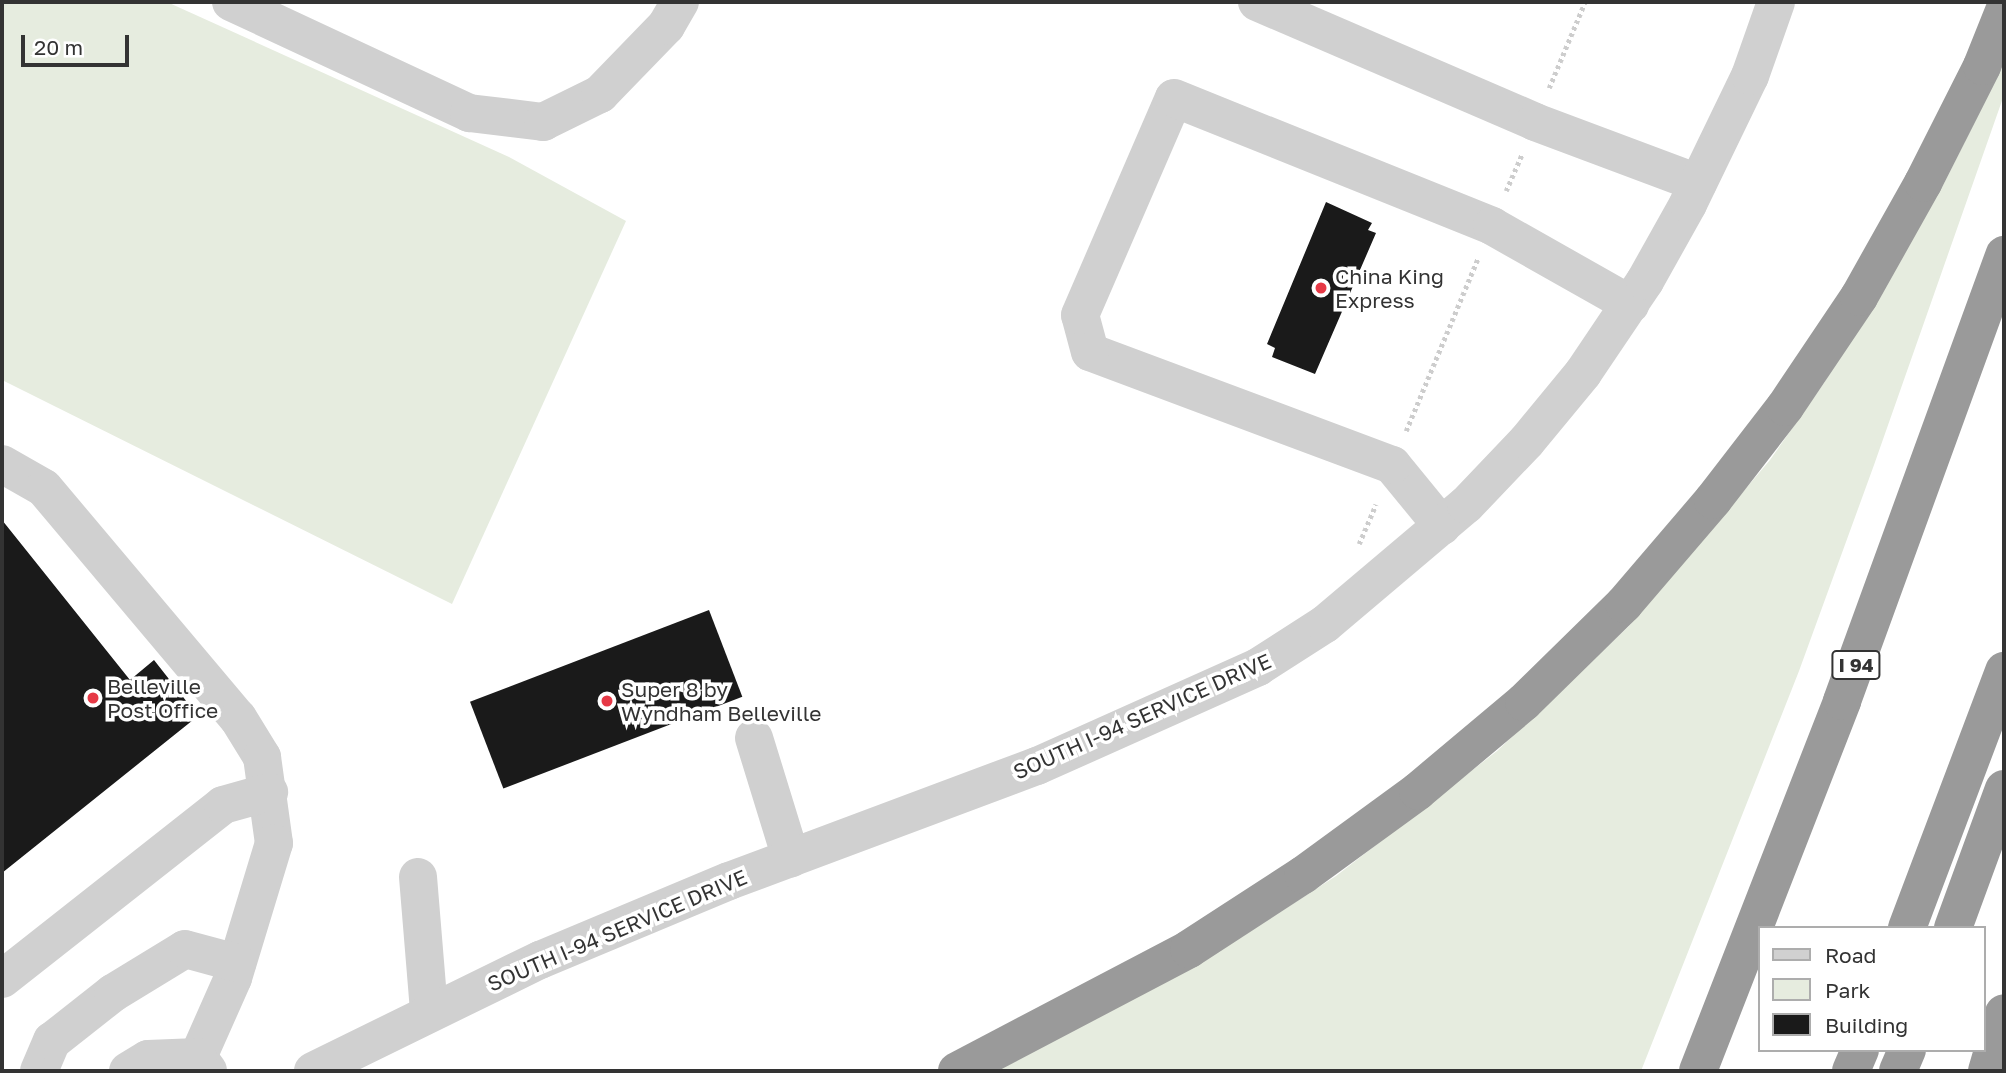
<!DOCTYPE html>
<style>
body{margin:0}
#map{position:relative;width:2006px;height:1073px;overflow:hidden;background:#fff;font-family:"Golos Text",sans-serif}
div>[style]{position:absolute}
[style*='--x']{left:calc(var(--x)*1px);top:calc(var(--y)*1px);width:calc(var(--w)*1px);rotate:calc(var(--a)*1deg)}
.green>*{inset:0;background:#e6ecdf}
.building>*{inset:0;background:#1a1a1a;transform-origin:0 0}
.path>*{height:4.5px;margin-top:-2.25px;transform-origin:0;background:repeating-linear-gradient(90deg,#cdcdcd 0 3.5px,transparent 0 7px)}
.minor>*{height:38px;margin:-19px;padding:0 19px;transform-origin:19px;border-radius:19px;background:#d0d0d0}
.highway>*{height:38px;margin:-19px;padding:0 19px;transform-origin:19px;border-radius:19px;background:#9a9a9a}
.dots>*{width:19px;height:19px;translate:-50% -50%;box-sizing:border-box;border:4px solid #fff;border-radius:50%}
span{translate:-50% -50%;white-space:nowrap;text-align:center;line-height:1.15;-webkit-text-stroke:7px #fff;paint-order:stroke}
.shield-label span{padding:2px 5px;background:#fff;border:2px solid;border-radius:5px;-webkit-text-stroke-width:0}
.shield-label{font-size:19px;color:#333;font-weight:700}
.poi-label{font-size:21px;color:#333}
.left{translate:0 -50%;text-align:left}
.street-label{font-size:21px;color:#333}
.frame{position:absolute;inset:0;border:4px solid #333;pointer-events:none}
.legend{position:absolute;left:1758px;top:926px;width:228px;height:126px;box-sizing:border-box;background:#fff;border:2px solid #adadad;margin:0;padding:9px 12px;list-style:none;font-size:21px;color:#333}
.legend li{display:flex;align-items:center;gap:14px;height:35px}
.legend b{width:35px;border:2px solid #adadad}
.scale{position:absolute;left:21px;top:35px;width:108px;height:32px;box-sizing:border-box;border:4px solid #333;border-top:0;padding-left:9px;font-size:21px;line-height:24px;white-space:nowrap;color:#333;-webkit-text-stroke:5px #fff;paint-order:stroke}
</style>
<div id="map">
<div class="green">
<i style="clip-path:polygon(2px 2px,167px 2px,509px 157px,626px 221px,452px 604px,2px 380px)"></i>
<i style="clip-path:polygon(2004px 63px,2004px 95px,1874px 465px,1799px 671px,1641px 1071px,994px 1071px,1243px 936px,1336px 876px,1497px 751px,1629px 626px,1770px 460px,1824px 383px,1943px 185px)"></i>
</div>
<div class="building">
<i style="clip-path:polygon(1326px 202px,1372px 223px,1368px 230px,1376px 233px,1315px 374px,1272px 357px,1275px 348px,1267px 344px)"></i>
<i style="clip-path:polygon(2px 520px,130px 680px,154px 660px,198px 716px,2px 873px)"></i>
<i style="left:709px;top:610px;width:93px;height:256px;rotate:69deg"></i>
</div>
<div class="path">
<i style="--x:1549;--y:88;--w:93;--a:-67.3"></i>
<i style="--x:1506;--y:191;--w:40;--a:-66.6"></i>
<i style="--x:1406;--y:431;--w:187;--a:-67.4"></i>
<i style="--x:1359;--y:544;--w:43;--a:-67"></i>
</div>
<div class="minor">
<i style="--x:231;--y:2;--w:263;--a:25"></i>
<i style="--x:469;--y:113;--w:75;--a:6.9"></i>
<i style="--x:543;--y:122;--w:64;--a:-26.2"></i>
<i style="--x:600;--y:94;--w:95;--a:-45.9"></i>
<i style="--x:666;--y:26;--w:28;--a:-60"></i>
<i style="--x:1257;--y:2;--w:303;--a:23.3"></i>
<i style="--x:1535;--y:122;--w:174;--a:20.5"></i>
<i style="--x:2;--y:464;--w:48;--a:29.7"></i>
<i style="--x:44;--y:488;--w:301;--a:49.9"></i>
<i style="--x:238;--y:718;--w:46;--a:58.4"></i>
<i style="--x:262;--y:757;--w:87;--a:82.1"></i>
<i style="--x:274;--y:843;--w:141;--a:106.9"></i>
<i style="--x:233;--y:978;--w:86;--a:113.9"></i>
<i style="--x:198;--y:1057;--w:17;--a:54"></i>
<i style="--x:1442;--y:526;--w:79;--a:-129.3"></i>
<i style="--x:1392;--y:465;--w:322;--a:-159.5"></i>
<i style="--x:1090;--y:352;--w:38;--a:-105"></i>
<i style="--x:1080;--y:315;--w:236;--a:-66.6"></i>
<i style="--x:1174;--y:98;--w:343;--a:21.9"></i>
<i style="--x:1492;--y:226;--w:159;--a:29.5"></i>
<i style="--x:754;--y:738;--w:126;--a:72.9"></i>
<i style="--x:418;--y:877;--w:135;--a:85.3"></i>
<i style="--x:2;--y:979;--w:281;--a:-38.2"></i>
<i style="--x:223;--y:805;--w:48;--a:-15.8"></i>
<i style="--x:39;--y:1071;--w:33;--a:-67"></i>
<i style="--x:52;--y:1041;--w:78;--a:-38.2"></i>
<i style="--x:113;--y:993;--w:84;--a:-31.4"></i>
<i style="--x:185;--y:949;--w:54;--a:15.1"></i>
<i style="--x:128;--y:1071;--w:23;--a:-31"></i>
<i style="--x:148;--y:1059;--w:50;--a:-2.3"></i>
<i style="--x:313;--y:1071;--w:253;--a:-26.1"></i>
<i style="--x:540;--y:960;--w:205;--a:-22.7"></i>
<i style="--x:729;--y:881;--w:329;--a:-20.5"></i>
<i style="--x:1037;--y:766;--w:242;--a:-24.1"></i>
<i style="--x:1258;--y:667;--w:80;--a:-32.7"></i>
<i style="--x:1325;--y:624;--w:185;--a:-40.2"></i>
<i style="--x:1466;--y:505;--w:88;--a:-46.4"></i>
<i style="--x:1527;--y:441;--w:88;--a:-50.5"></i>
<i style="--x:1583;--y:373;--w:111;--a:-56"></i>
<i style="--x:1645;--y:281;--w:88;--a:-60.8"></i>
<i style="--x:1688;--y:204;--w:142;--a:-64.2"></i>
<i style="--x:1750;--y:76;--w:78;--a:-70.6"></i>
</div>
<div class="highway">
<i style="--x:1907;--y:928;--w:275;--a:-69.3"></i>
<i style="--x:1953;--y:928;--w:148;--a:-69.9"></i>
<i style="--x:957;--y:1071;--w:262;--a:-27.7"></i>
<i style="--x:1189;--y:949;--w:136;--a:-33"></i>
<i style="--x:1303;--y:875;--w:142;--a:-36.1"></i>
<i style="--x:1418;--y:791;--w:138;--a:-40"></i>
<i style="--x:1524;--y:702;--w:140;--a:-44.4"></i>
<i style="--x:1624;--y:604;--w:137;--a:-49.4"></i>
<i style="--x:1713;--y:500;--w:118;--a:-52.3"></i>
<i style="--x:1785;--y:407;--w:133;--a:-56.1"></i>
<i style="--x:1859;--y:297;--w:131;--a:-60.7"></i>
<i style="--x:1923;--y:183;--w:131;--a:-63.2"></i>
<i style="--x:1982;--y:66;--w:59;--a:-68.2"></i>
<i style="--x:1698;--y:1071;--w:397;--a:-68.7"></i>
<i style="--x:1842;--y:701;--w:475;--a:-70"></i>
<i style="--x:1851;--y:1071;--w:23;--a:-67"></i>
<i style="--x:1898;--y:1071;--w:23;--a:-67"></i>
<i style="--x:1987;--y:1071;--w:60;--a:-73.7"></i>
</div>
<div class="dots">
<i style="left:1321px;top:288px;background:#e63946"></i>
<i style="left:93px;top:698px;background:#e63946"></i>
<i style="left:607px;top:701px;background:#e63946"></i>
</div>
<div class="shield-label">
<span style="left:1856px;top:665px">I 94</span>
</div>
<div class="poi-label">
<span class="left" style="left:1335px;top:288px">China King<br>Express</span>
<span class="left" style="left:107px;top:698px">Belleville<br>Post Office</span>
<span class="left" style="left:621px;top:701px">Super 8 by<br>Wyndham Belleville</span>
</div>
<div class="street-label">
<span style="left:1142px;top:716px;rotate:-24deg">SOUTH I-94 SERVICE DRIVE</span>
<span style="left:617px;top:930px;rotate:-23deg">SOUTH I-94 SERVICE DRIVE</span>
</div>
<div class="frame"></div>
<ul class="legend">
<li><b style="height:9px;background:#d0d0d0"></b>Road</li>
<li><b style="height:19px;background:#e6ecdf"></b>Park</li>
<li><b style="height:19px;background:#1a1a1a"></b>Building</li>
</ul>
<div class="scale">20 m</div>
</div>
